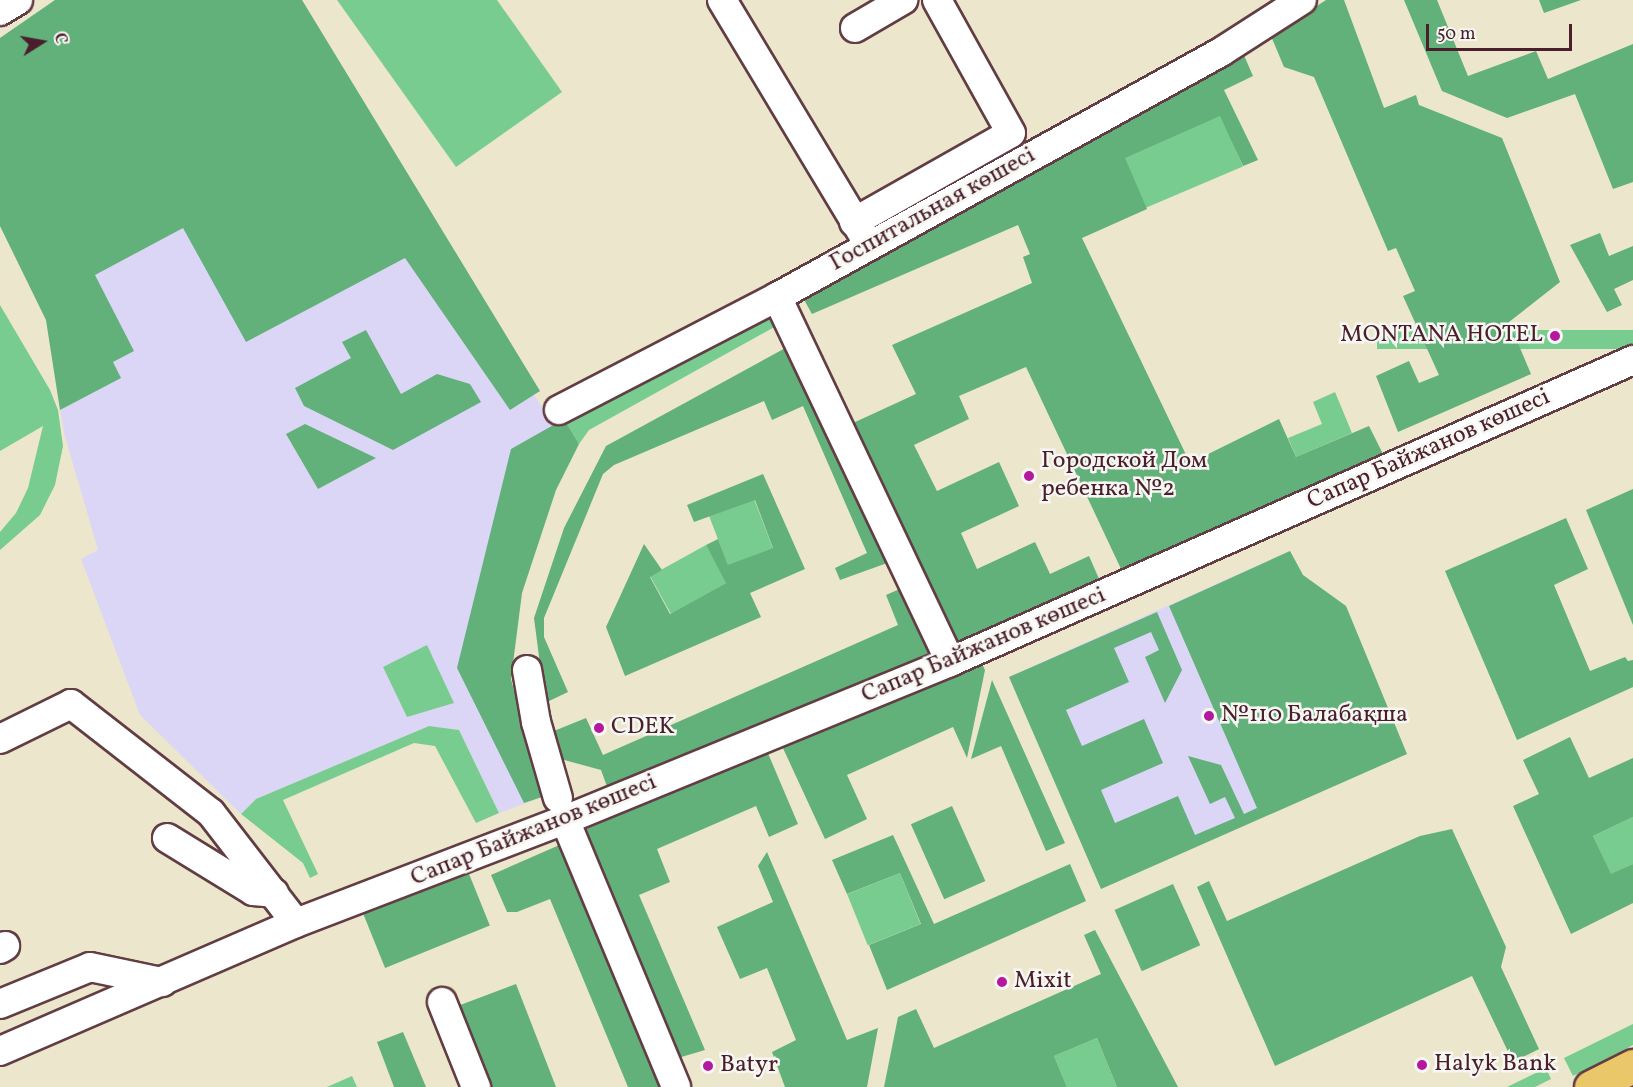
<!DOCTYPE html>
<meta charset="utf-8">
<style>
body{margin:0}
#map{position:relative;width:1633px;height:1087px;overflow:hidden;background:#ebe6cc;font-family:Vollkorn,serif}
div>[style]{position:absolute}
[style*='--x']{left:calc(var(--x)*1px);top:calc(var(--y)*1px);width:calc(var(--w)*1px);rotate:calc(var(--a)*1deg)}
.built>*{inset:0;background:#dcd6f6}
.green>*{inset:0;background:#79cc8f;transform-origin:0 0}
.forest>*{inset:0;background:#62b07a;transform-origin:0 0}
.roads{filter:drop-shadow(2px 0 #623d43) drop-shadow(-2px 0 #623d43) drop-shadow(0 2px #623d43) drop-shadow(0 -2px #623d43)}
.minor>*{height:28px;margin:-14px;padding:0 14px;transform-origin:14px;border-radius:14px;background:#fff}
.major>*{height:33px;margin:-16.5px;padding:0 16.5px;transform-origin:16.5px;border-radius:16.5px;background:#eac769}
.dots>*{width:16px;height:16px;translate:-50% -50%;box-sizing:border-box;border:3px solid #f6f6f2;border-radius:50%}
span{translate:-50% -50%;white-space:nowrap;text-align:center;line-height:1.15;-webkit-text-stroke:5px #f6f6f2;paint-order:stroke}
.street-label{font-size:24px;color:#4a1f2b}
.poi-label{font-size:24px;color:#4a1f2b}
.right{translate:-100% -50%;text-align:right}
.left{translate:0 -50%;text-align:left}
.north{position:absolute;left:12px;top:12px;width:60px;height:60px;-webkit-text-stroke:4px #f6f6f2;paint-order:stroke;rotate:79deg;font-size:16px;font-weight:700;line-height:24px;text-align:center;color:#4a1f2b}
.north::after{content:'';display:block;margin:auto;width:21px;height:27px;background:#4a1f2b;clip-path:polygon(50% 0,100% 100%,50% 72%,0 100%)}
.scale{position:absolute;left:1426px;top:24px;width:146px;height:27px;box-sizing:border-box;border:3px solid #4a1f2b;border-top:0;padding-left:8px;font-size:18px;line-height:21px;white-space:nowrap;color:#4a1f2b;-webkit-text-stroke:4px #f6f6f2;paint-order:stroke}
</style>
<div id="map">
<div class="built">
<i style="clip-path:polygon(55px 0,302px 0,540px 391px,534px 395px,544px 410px,556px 403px,579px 444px,519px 563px,500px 639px,542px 797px,499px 813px,459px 730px,429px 726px,256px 799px,241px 814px,140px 715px,81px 559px,98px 550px,64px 433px,46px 320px,0 226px,0 38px)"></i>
<i style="clip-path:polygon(1290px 551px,1303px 575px,1346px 606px,1407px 754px,1101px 889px,1009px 677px)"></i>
</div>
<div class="green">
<i style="clip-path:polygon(337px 0,497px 0,562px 92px,456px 167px)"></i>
<i style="left:1221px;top:115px;width:56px;height:106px;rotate:67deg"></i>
<i style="clip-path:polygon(0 305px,50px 390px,58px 410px,63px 446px,55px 485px,40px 515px,0 550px,0 532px,16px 513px,28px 488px,43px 426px,0 451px)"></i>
<i style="clip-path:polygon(772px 311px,778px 325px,589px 430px,579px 444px,564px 419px)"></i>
<i style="left:1633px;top:330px;width:19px;height:256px;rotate:90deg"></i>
<i style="clip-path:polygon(1335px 392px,1352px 433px,1296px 457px,1288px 438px,1322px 424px,1313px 402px)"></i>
<i style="left:754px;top:499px;width:53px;height:48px;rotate:69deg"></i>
<i style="left:706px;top:545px;width:43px;height:64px;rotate:61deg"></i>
<i style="clip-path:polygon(427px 645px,454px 703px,407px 717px,383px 667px)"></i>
<i style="clip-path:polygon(429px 726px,459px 730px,499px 813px,476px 823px,435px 746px,414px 743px,283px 800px,318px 874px,310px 878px,303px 863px,241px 814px,256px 799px)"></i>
<i style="clip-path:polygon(1633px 817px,1633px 864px,1611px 875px,1593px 836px)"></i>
<i style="left:900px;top:873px;width:55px;height:57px;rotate:68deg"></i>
<i style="clip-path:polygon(1633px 1024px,1633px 1045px,1573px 1076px,1564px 1058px)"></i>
<i style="clip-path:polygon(1097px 1038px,1117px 1087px,1067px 1087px,1054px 1056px)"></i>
<i style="clip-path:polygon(1546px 1068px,1551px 1079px,1535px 1087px,1507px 1087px)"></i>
<i style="clip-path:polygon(352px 1076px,357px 1087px,327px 1087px)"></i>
</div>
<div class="forest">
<i style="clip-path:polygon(55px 0,302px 0,540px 391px,510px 410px,405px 258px,246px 342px,183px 228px,95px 275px,134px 351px,113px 362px,121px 378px,60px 410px,46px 320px,0 226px,0 38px)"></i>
<i style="clip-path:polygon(1326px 0,1344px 0,1384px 108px,1416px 95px,1419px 105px,1502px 138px,1560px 282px,1509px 322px,1531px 374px,1398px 432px,1376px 376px,1409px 361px,1419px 383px,1439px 375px,1403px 296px,1415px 291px,1396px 248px,1388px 251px,1314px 77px,1284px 67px,1271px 36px)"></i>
<i style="clip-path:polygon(1404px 0,1437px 0,1468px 76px,1536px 51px,1548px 79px,1633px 44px,1633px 182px,1613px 189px,1575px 94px,1507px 118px,1442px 91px)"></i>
<i style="clip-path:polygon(1539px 0,1581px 0,1544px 13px)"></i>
<i style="clip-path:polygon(1243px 53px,1253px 76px,1224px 90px,1258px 160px,1243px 166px,1220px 116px,1125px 158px,1147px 209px,1082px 238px,1190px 463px,1279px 419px,1296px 457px,1369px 426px,1385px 458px,1122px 571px,1026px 367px,959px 396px,969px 419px,914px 445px,937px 491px,999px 462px,1019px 506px,961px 533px,977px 569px,1035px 542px,1050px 574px,1089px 556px,1100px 581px,955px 644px,853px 423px,916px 394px,892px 345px,1032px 283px,1023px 257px,1030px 254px,1018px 225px,812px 314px,802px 296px)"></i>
<i style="clip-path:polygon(1600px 233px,1609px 256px,1633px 246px,1633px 280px,1614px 289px,1622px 305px,1607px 312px,1570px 245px)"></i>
<i style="clip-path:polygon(366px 330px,401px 394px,437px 374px,470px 384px,481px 402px,393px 450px,304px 406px,295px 388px,351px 358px,342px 342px)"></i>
<i style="clip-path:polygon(789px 346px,890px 562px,840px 580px,835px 568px,867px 553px,803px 406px,772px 420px,764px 401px,614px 465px,603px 474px,544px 618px,544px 637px,568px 692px,545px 703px,534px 618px,564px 528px,606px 446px)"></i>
<i style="clip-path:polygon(564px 419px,579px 444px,556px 490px,522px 593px,511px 679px,542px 797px,524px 803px,457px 668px,511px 449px)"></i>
<i style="clip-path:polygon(305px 424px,376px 458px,318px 489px,286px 434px)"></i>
<i style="clip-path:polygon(763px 474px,805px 569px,750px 593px,761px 617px,625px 676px,606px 627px,644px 544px,662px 570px,650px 577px,670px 614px,726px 583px,706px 545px,718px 539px,728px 565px,773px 548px,755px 500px,694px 522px,687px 505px)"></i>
<i style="clip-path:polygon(1633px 489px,1633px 625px,1586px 510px)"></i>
<i style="clip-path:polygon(1566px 518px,1588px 569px,1554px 585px,1590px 671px,1625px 657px,1628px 661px,1633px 660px,1633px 687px,1517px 740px,1445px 571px)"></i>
<i style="clip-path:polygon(1290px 551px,1303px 575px,1346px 606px,1407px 754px,1101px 889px,1009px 677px,1157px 612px,1182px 670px,1165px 703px,1145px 657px,1159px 650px,1151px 632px,1114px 648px,1129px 682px,1066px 710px,1082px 746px,1144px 719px,1163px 763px,1101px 790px,1115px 823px,1178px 796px,1195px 835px,1235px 818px,1225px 797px,1210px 804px,1188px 756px,1221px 765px,1244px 814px,1257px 808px,1169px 606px)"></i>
<i style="clip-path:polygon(902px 588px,934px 654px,609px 792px,601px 770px,557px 758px,549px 733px,586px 718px,603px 755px,898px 625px,886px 595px)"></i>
<i style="clip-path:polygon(981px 662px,985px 670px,967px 758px,953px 727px,847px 775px,867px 819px,825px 839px,782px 746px)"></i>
<i style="clip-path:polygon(992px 680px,1065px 843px,1046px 851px,1001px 746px,971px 759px)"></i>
<i style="clip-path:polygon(1570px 737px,1589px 778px,1633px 758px,1633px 817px,1593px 836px,1611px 874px,1633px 864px,1633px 903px,1571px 934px,1513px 806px,1539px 794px,1523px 760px)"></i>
<i style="clip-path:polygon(767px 751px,798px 824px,769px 837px,756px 806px,657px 849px,670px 882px,639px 895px,705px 1050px,678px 1058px,584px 830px)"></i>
<i style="left:952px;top:806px;width:82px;height:45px;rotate:66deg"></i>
<i style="clip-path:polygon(1452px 829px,1506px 947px,1501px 967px,1539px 1049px,1513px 1062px,1472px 976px,1275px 1066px,1197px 887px,1209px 881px,1227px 921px,1420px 836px)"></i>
<i style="clip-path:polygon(893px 835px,934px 924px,1070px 864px,1086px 901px,887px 990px,869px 945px,921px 924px,900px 873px,847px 894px,832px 860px)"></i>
<i style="clip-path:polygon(564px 843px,664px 1087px,628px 1087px,550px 899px,517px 912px,507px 912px,491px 875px)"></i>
<i style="clip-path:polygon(767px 852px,847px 1040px,878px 1028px,867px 1087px,785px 1087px,772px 1052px,796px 1040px,767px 968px,740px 979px,717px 927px,773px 902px,758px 866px)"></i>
<i style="left:467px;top:869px;width:61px;height:113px;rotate:68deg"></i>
<i style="left:1173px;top:884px;width:67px;height:64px;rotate:66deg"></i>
<i style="clip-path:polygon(1095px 930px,1178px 1087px,1117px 1087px,1097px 1038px,1054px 1056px,1067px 1087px,884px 1087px,898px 1017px,916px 1009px,934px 1048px,1101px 974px,1084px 935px)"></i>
<i style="clip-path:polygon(516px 984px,556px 1087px,486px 1087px,455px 1007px)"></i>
<i style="clip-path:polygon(403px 1032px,426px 1087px,394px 1087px,377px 1042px)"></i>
</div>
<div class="roads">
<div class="minor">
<i style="--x:722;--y:0;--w:278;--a:59"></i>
<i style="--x:0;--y:11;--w:21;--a:-31"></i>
<i style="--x:855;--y:28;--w:56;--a:-30.3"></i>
<i style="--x:854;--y:222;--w:180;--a:-29.5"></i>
<i style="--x:1011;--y:133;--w:152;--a:-119.1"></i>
<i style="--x:777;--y:297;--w:404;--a:64.6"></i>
<i style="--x:559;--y:410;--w:246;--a:-27.4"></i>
<i style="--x:777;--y:297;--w:507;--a:-28.89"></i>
<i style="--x:1221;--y:52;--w:96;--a:-32.7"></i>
<i style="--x:527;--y:670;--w:53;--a:80.2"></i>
<i style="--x:536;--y:722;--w:79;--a:73.9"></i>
<i style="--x:0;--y:739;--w:79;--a:-26.2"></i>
<i style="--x:71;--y:704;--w:177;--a:37.9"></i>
<i style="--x:211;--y:813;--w:139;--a:52.3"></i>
<i style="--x:565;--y:820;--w:289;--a:67.4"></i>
<i style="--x:167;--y:838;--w:101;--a:31.6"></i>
<i style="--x:253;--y:891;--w:21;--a:5"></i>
<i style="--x:0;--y:949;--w:6;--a:-31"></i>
<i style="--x:442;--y:1002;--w:92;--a:68.2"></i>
<i style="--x:0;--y:1004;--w:97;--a:-22.3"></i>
<i style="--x:90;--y:967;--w:74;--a:11.8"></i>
<i style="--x:0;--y:1051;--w:322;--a:-23.4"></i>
<i style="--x:296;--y:923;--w:288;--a:-21"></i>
<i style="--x:565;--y:820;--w:416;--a:-22.3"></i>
<i style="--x:950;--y:662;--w:747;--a:-23.85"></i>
</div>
<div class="major">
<i style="--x:1591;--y:1087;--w:47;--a:-26.6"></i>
</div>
</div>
<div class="dots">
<i style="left:1555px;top:336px;background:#b5179e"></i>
<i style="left:1029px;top:476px;background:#b5179e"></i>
<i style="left:1209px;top:716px;background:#b5179e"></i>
<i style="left:599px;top:728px;background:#b5179e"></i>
<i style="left:1002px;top:982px;background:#b5179e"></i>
<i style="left:1422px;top:1065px;background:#b5179e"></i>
<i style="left:708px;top:1066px;background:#b5179e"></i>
</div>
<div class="street-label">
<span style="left:933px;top:210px;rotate:-29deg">Госпитальная көшесі</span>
<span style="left:1429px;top:450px;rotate:-24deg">Сапар Байжанов көшесі</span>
<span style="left:984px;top:646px;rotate:-23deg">Сапар Байжанов көшесі</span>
<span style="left:534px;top:831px;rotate:-22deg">Сапар Байжанов көшесі</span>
</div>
<div class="poi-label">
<span class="right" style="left:1543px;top:336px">MONTANA HOTEL</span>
<span class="left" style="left:1041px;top:476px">Городской Дом<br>ребенка №2</span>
<span class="left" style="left:1221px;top:716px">№110 Балабақша</span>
<span class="left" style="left:611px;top:728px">CDEK</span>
<span class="left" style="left:1014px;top:982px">Mixit</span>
<span class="left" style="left:1434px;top:1065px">Halyk Bank</span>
<span class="left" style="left:720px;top:1066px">Batyr</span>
</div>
<div class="north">С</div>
<div class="scale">50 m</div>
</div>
